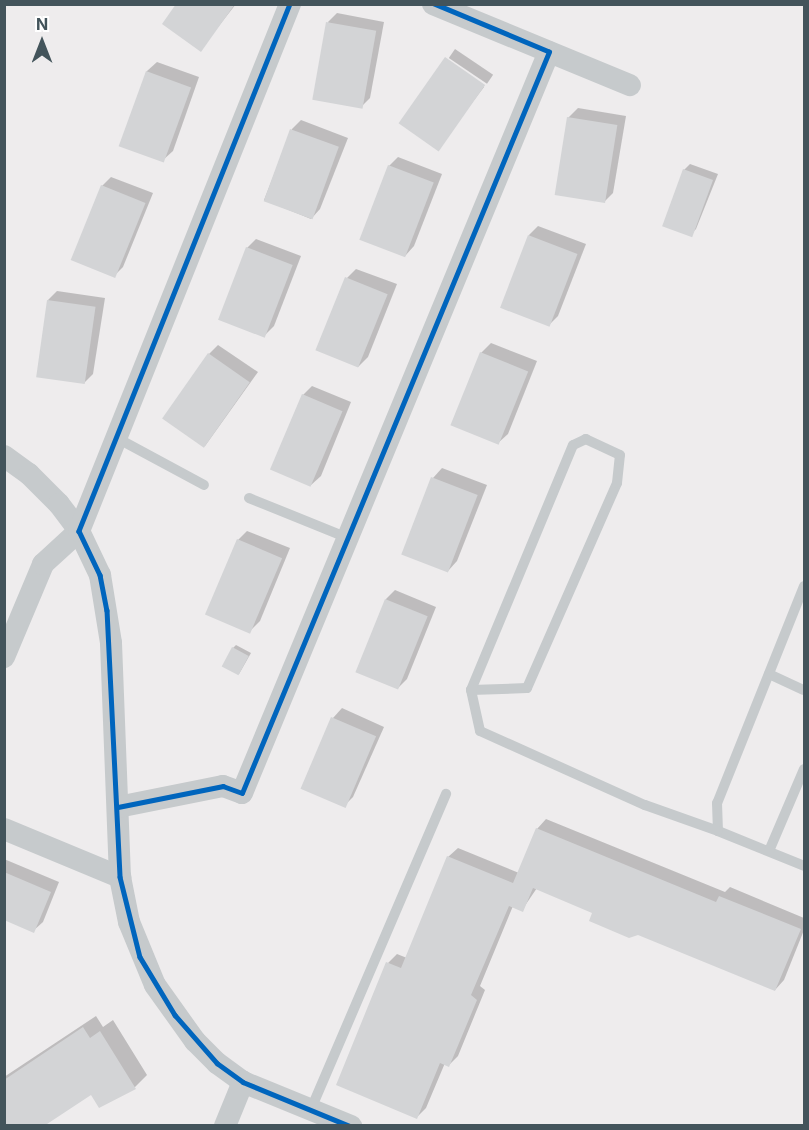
<!DOCTYPE html>
<style>
body{margin:0}
#map{position:relative;width:809px;height:1130px;overflow:hidden;background:#eeeced;font-family:Inter,sans-serif}
div>[style]{position:absolute}
[style*='--x']{left:calc(var(--x)*1px);top:calc(var(--y)*1px);width:calc(var(--w)*1px);rotate:calc(var(--a)*1deg)}
.shadow>*{inset:0;background:#0003;transform-origin:0 0}
.building>*{inset:0;background:#d3d4d6;transform-origin:0 0}
.lane>*{height:10px;margin:-5px;padding:0 5px;transform-origin:5px;border-radius:5px;background:#c6cacc}
.street>*{height:22px;margin:-11px;padding:0 11px;transform-origin:11px;border-radius:11px;background:#c6cacc}
.bus-1>*{height:4.5px;margin:-2.25px;padding:0 2.25px;transform-origin:2.25px;border-radius:2.25px;background:#0065bd}
span{translate:-50% -50%;white-space:nowrap;text-align:center;line-height:1.15;-webkit-text-stroke:5px #fff;paint-order:stroke}
.frame{position:absolute;inset:0;border:6px solid #43545b;pointer-events:none}
.north{position:absolute;left:12px;top:12px;width:60px;height:60px;-webkit-text-stroke:4px #fff;paint-order:stroke;rotate:0deg;font-size:16px;font-weight:700;line-height:24px;text-align:center;color:#43545b}
.north::after{content:'';display:block;margin:auto;width:21px;height:27px;background:#43545b;clip-path:polygon(50% 0,100% 100%,50% 72%,0 100%)}
</style>
<div id="map">
<div class="shadow">
<i style="clip-path:polygon(178px 4px,236px 4px,200px 50px)"></i>
<i style="clip-path:polygon(337px 13px,384px 22px,370px 98px,361px 107px,328px 22px)"></i>
<i style="left:455px;top:49px;width:46px;height:11px;rotate:34deg"></i>
<i style="clip-path:polygon(445px 59px,484px 87px,437px 149px)"></i>
<i style="clip-path:polygon(157px 62px,199px 77px,173px 151px,163px 160px,121px 145px,147px 71px)"></i>
<i style="clip-path:polygon(578px 108px,626px 116px,613px 193px,604px 202px,568px 118px)"></i>
<i style="clip-path:polygon(301px 120px,348px 138px,320px 209px,311px 219px,264px 200px,292px 129px)"></i>
<i style="clip-path:polygon(398px 157px,442px 174px,414px 246px,405px 256px,389px 166px)"></i>
<i style="clip-path:polygon(690px 164px,718px 174px,696px 229px,690px 235px,684px 170px)"></i>
<i style="clip-path:polygon(111px 177px,153px 193px,123px 267px,114px 276px,102px 186px)"></i>
<i style="clip-path:polygon(538px 226px,586px 244px,558px 316px,549px 325px,529px 235px)"></i>
<i style="clip-path:polygon(256px 239px,301px 256px,274px 326px,264px 336px,247px 248px)"></i>
<i style="clip-path:polygon(356px 269px,397px 284px,368px 357px,358px 367px,347px 278px)"></i>
<i style="clip-path:polygon(57px 291px,105px 298px,93px 374px,84px 383px,48px 300px)"></i>
<i style="clip-path:polygon(491px 343px,537px 361px,508px 434px,498px 443px,481px 353px)"></i>
<i style="clip-path:polygon(218px 345px,258px 372px,205px 446px,209px 354px)"></i>
<i style="clip-path:polygon(312px 386px,351px 402px,321px 476px,311px 485px,303px 395px)"></i>
<i style="clip-path:polygon(442px 468px,487px 485px,457px 561px,448px 571px,403px 553px,433px 478px)"></i>
<i style="clip-path:polygon(247px 531px,290px 548px,260px 621px,250px 631px,238px 540px)"></i>
<i style="clip-path:polygon(395px 590px,436px 607px,407px 679px,398px 688px,386px 599px)"></i>
<i style="clip-path:polygon(236px 645px,251px 653px,239px 674px,233px 648px)"></i>
<i style="clip-path:polygon(342px 708px,384px 727px,353px 797px,344px 806px,302px 788px,333px 718px)"></i>
<i style="clip-path:polygon(546px 819px,725px 892px,730px 887px,804px 918px,804px 930px,784px 980px,775px 990px,537px 888px,522px 910px,513px 906px,480px 986px,485px 990px,458px 1056px,449px 1065px,445px 1063px,426px 1108px,417px 1117px,388px 963px,397px 954px,407px 958px,448px 857px,458px 848px,519px 873px,537px 829px)"></i>
<i style="clip-path:polygon(4px 859px,59px 882px,43px 922px,33px 931px,4px 919px)"></i>
<i style="clip-path:polygon(96px 1016px,103px 1027px,113px 1020px,147px 1075px,135px 1087px,92px 1092px,4px 1126px,4px 1077px)"></i>
</div>
<div class="building">
<i style="clip-path:polygon(176px 4px,235px 4px,201px 52px,162px 24px)"></i>
<i style="left:326px;top:22px;width:51px;height:79px;rotate:10deg"></i>
<i style="left:445px;top:57px;width:49px;height:81px;rotate:35deg"></i>
<i style="left:146px;top:71px;width:48px;height:80px;rotate:20deg"></i>
<i style="left:567px;top:117px;width:51px;height:79px;rotate:9deg"></i>
<i style="left:290px;top:129px;width:52px;height:77px;rotate:20deg"></i>
<i style="left:388px;top:165px;width:49px;height:80px;rotate:21deg"></i>
<i style="left:683px;top:169px;width:32px;height:61px;rotate:20deg"></i>
<i style="left:101px;top:185px;width:48px;height:81px;rotate:22deg"></i>
<i style="left:528px;top:235px;width:53px;height:78px;rotate:21deg"></i>
<i style="left:246px;top:247px;width:50px;height:78px;rotate:21deg"></i>
<i style="left:345px;top:277px;width:46px;height:79px;rotate:22deg"></i>
<i style="left:47px;top:300px;width:49px;height:78px;rotate:8deg"></i>
<i style="left:480px;top:352px;width:52px;height:79px;rotate:22deg"></i>
<i style="left:208px;top:353px;width:51px;height:80px;rotate:35deg"></i>
<i style="left:302px;top:394px;width:44px;height:82px;rotate:23deg"></i>
<i style="left:431px;top:477px;width:50px;height:83px;rotate:21deg"></i>
<i style="left:237px;top:539px;width:49px;height:82px;rotate:23deg"></i>
<i style="left:385px;top:599px;width:46px;height:79px;rotate:22deg"></i>
<i style="left:232px;top:647px;width:19px;height:22px;rotate:28deg"></i>
<i style="left:331px;top:717px;width:49px;height:78px;rotate:23deg"></i>
<i style="clip-path:polygon(536px 828px,716px 902px,719px 896px,801px 929px,775px 991px,638px 935px,629px 938px,589px 921px,592px 913px,533px 888px,523px 912px,509px 906px,471px 995px,477px 1000px,449px 1067px,440px 1063px,417px 1119px,336px 1085px,386px 962px,401px 968px,447px 856px,513px 883px)"></i>
<i style="clip-path:polygon(4px 872px,51px 892px,34px 933px,4px 920px)"></i>
<i style="clip-path:polygon(83px 1027px,90px 1038px,100px 1031px,136px 1089px,99px 1108px,91px 1095px,44px 1126px,4px 1126px,4px 1080px)"></i>
</div>
<div class="lane">
<i style="--x:115;--y:437;--w:101;--a:28.3"></i>
<i style="--x:249;--y:498;--w:107;--a:22"></i>
<i style="--x:804;--y:586;--w:234;--a:111.8"></i>
<i style="--x:717;--y:803;--w:28;--a:88"></i>
<i style="--x:718;--y:831;--w:93;--a:22.1"></i>
<i style="--x:769;--y:674;--w:38;--a:25"></i>
<i style="--x:471;--y:690;--w:56;--a:-2"></i>
<i style="--x:527;--y:688;--w:224;--a:-66.3"></i>
<i style="--x:617;--y:483;--w:28;--a:-84"></i>
<i style="--x:620;--y:455;--w:38;--a:-155"></i>
<i style="--x:586;--y:439;--w:14;--a:155"></i>
<i style="--x:573;--y:445;--w:265;--a:112.6"></i>
<i style="--x:471;--y:690;--w:42;--a:77.6"></i>
<i style="--x:480;--y:731;--w:181;--a:24.2"></i>
<i style="--x:645;--y:805;--w:77;--a:19.6"></i>
<i style="--x:769;--y:851;--w:89;--a:-66.9"></i>
<i style="--x:311;--y:1109;--w:343;--a:-66.8"></i>
</div>
<div class="street">
<i style="--x:433;--y:4;--w:213;--a:22.4"></i>
<i style="--x:4;--y:456;--w:31;--a:36"></i>
<i style="--x:29;--y:474;--w:42;--a:45"></i>
<i style="--x:59;--y:504;--w:34;--a:53"></i>
<i style="--x:79;--y:531;--w:49;--a:64.5"></i>
<i style="--x:100;--y:575;--w:69;--a:80.8"></i>
<i style="--x:111;--y:643;--w:234;--a:87.8"></i>
<i style="--x:120;--y:877;--w:46;--a:78.7"></i>
<i style="--x:129;--y:922;--w:68;--a:67.6"></i>
<i style="--x:155;--y:985;--w:69;--a:54.5"></i>
<i style="--x:195;--y:1041;--w:31;--a:45"></i>
<i style="--x:217;--y:1063;--w:32;--a:36"></i>
<i style="--x:243;--y:1082;--w:117;--a:22.2"></i>
<i style="--x:4;--y:657;--w:101;--a:-67.2"></i>
<i style="--x:43;--y:564;--w:49;--a:-42.5"></i>
<i style="--x:79;--y:531;--w:568;--a:-68.18"></i>
<i style="--x:118;--y:807;--w:107;--a:-11.3"></i>
<i style="--x:223;--y:786;--w:20;--a:20"></i>
<i style="--x:242;--y:793;--w:802;--a:-67.5"></i>
<i style="--x:4;--y:829;--w:126;--a:22.5"></i>
<i style="--x:225;--y:1126;--w:48;--a:-67.8"></i>
</div>
<div class="bus-1">
<i style="--x:290;--y:4;--w:568;--a:111.82"></i>
<i style="--x:79;--y:531;--w:49;--a:64.5"></i>
<i style="--x:100;--y:575;--w:36;--a:79"></i>
<i style="--x:107;--y:610;--w:267;--a:87.2"></i>
<i style="--x:120;--y:877;--w:82;--a:76"></i>
<i style="--x:140;--y:957;--w:68;--a:58.9"></i>
<i style="--x:175;--y:1015;--w:64;--a:48.8"></i>
<i style="--x:217;--y:1063;--w:32;--a:36"></i>
<i style="--x:243;--y:1082;--w:116;--a:22.4"></i>
<i style="--x:118;--y:807;--w:107;--a:-11.3"></i>
<i style="--x:223;--y:786;--w:20;--a:20"></i>
<i style="--x:242;--y:793;--w:802;--a:-67.5"></i>
<i style="--x:549;--y:52;--w:125;--a:-157.3"></i>
</div>
<div class="frame"></div>
<div class="north">N</div>
</div>
